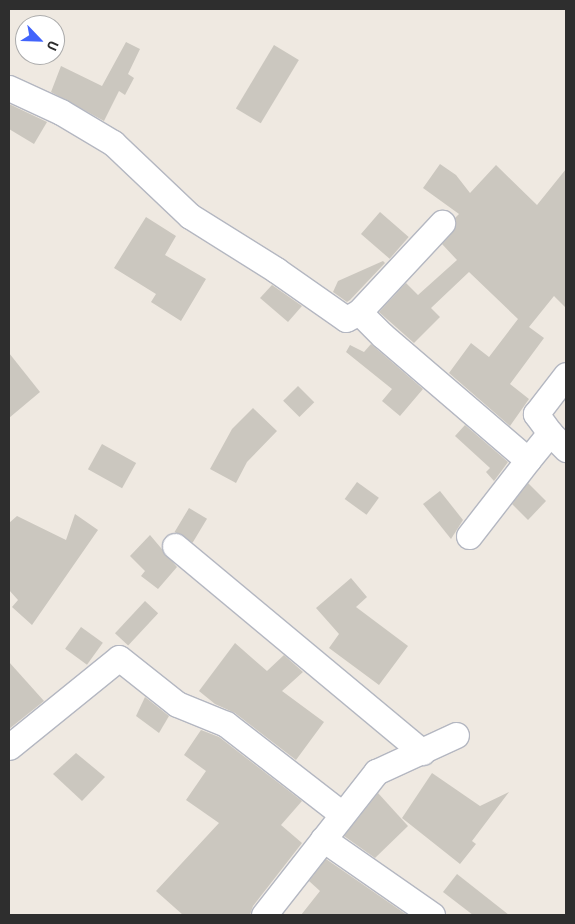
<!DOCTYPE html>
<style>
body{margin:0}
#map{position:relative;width:575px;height:924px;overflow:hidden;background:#efe9e1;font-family:"PT Sans",sans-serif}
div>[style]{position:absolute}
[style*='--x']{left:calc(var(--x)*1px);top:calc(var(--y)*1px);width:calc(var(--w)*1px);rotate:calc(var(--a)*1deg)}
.building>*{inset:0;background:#cbc7bf;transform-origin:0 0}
.roads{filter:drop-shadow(1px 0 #b4b7c1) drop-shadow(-1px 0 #b4b7c1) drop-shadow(0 1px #b4b7c1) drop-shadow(0 -1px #b4b7c1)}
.minor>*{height:25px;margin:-12.5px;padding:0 12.5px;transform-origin:12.5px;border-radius:12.5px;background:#fff}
span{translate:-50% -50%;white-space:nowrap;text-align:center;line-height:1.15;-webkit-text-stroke:5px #fff;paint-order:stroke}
.frame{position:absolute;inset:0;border:10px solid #2e2e2e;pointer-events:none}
.north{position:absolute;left:15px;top:15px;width:50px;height:50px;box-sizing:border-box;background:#fff;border:1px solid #ababab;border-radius:50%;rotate:114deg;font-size:14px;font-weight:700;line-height:20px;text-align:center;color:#2e2e2e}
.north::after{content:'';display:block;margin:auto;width:18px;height:22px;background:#4264fb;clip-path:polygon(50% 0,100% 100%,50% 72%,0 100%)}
</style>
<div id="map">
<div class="building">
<i style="clip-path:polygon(126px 42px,140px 49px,128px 74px,134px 78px,125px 95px,119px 91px,104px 121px,51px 92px,61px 66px,102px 86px)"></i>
<i style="left:274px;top:45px;width:29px;height:74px;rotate:31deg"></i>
<i style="clip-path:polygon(9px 104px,47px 122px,34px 144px,9px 129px)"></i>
<i style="clip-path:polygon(440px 164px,456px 175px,470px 193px,496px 165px,537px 205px,566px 169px,566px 308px,554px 296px,529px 327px,544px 338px,510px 384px,529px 399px,510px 426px,449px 373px,471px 343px,489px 357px,518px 319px,469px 272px,431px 308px,440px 317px,414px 343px,379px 312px,406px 283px,418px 295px,457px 260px,442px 244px,453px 232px,455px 218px,459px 214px,423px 188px)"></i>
<i style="left:380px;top:212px;width:38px;height:29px;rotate:41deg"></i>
<i style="clip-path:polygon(146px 217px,176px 236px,165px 255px,206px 279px,181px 321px,151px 302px,156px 294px,114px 268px)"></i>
<i style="clip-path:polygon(383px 261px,385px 263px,350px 300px,347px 302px,333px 292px,338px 281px)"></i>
<i style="clip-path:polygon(272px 285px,302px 306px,288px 322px,260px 298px)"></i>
<i style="clip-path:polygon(371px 344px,423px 389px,400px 416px,382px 401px,392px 389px,346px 352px,350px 345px,364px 352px)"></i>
<i style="clip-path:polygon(9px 353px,40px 392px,9px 418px)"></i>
<i style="left:298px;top:386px;width:23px;height:21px;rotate:45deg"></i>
<i style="clip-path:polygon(253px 408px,277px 431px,247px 462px,236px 483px,210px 469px,232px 429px)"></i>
<i style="clip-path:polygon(465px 425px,508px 462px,494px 481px,486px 472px,490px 468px,455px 436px)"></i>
<i style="left:102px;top:444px;width:39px;height:29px;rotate:29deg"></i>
<i style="left:357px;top:482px;width:27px;height:21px;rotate:36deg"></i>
<i style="clip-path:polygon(528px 483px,546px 501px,528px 520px,512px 504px)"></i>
<i style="clip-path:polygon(440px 491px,463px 520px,451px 539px,423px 504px)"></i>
<i style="left:189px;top:508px;width:21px;height:28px;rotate:31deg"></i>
<i style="clip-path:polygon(75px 514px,98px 530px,32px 625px,12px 607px,18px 600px,9px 590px,9px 523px,17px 516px,66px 540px)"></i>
<i style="clip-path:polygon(150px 535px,177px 567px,158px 589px,141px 576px,145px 571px,130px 556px)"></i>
<i style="clip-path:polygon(351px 578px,367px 597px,356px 607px,408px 646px,379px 685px,329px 648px,339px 634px,316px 608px)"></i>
<i style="left:145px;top:601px;width:18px;height:44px;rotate:43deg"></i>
<i style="left:81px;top:627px;width:27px;height:27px;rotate:36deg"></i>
<i style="clip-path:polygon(235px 643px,267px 671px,284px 655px,303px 672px,282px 691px,324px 722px,296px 760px,235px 713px,215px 704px,199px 691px)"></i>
<i style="clip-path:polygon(9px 662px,44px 701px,9px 729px)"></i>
<i style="clip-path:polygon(145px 697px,169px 716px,159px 733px,136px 716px)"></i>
<i style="clip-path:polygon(201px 730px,219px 737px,302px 801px,281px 825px,302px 843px,253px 906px,250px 915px,183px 915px,156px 891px,219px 823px,186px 800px,206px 771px,184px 755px)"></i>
<i style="clip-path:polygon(76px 753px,105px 777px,82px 801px,53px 774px)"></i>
<i style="clip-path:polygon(432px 773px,480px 806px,509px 792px,472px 841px,476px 844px,460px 864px,402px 818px)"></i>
<i style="clip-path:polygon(378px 793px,408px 826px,375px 858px,344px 836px)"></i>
<i style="clip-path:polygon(326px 859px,407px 915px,301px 915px,320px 891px,309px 881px)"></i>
<i style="clip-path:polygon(457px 874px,509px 915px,473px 915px,443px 892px)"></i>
</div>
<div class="roads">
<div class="minor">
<i style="--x:9;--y:88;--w:57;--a:24.8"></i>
<i style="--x:61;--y:112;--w:61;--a:30.8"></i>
<i style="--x:113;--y:143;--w:106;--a:43.5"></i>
<i style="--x:190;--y:216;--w:102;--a:32.1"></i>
<i style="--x:276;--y:270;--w:85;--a:35"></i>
<i style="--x:346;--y:319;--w:15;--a:-28"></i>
<i style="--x:359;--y:312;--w:122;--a:-47"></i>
<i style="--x:359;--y:312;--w:33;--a:45"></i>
<i style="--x:382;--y:335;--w:192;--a:40.6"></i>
<i style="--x:528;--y:460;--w:35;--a:-51"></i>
<i style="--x:550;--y:433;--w:23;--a:45"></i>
<i style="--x:550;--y:433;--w:24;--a:-126"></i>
<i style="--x:536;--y:414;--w:49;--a:-52.4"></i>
<i style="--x:469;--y:536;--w:96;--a:-52.2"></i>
<i style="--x:175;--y:546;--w:322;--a:39.8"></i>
<i style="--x:9;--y:747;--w:141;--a:-39"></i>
<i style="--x:119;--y:658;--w:74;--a:38.4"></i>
<i style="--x:177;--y:704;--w:53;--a:22.2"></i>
<i style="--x:226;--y:724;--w:147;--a:37.8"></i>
<i style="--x:323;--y:839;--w:133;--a:34.9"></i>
<i style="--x:264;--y:915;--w:182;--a:-51.9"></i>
<i style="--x:376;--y:772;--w:88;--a:-24.8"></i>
</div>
</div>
<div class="frame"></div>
<div class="north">U</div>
</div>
